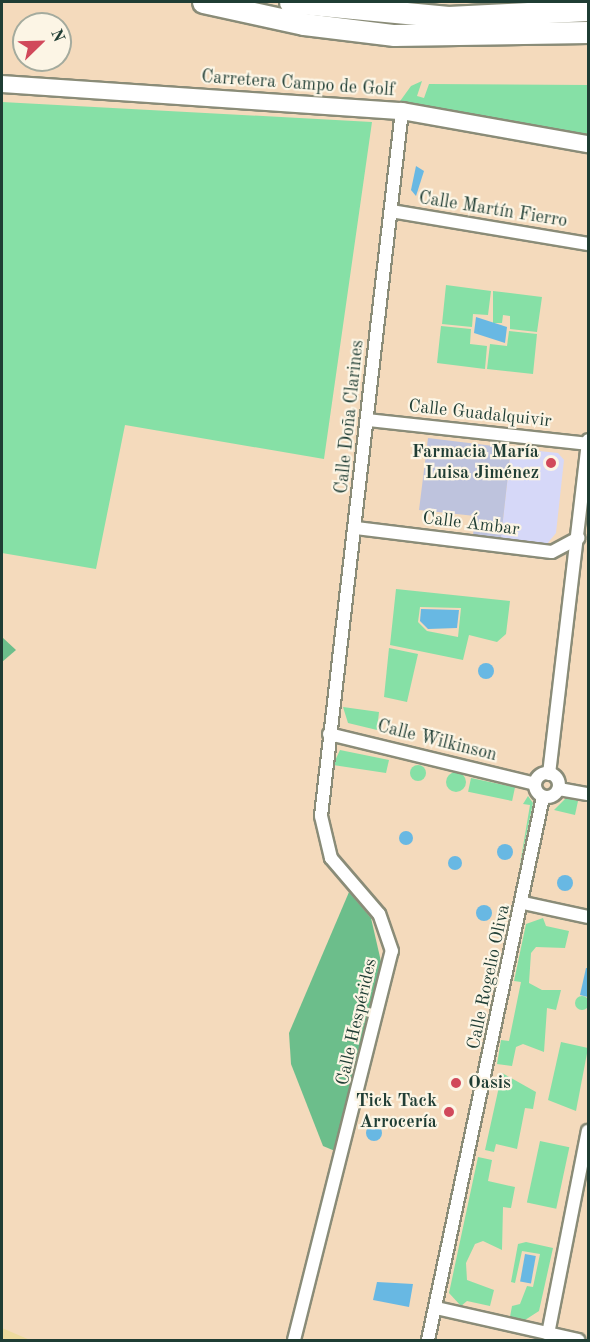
<!DOCTYPE html>
<meta charset="utf-8">
<style>
body{margin:0}
#map{position:relative;width:590px;height:1342px;overflow:hidden;background:#f4dabc;font-family:"Old Standard TT",serif}
div>[style]{position:absolute}
[style*='--x']{left:calc(var(--x)*1px);top:calc(var(--y)*1px);width:calc(var(--w)*1px);rotate:calc(var(--a)*1deg)}
.built>*{inset:0;background:#d6d8f8}
.industrial>*{inset:0;background:#bec3dd}
.green>*{inset:0;background:#86e0a6;transform-origin:0 0}
.round{border-radius:50%}
.forest>*{inset:0;background:#6cbe8b}
.sand>*{inset:0;background:#eeda9e}
.water>*{inset:0;background:#68b8e3;transform-origin:0 0}
.roads{filter:drop-shadow(2px 0 #8a8c78) drop-shadow(-2px 0 #8a8c78) drop-shadow(0 2px #8a8c78) drop-shadow(0 -2px #8a8c78)}
.street>*{height:12px;margin:-6px;padding:0 6px;transform-origin:6px;border-radius:6px;background:#fff}
.street>.ring{margin:-6px;padding:0;box-sizing:content-box;background:none;border:12px solid #fff;border-radius:50%}
.secondary>*{height:16px;margin:-8px;padding:0 8px;transform-origin:8px;border-radius:8px;background:#fff}
.highway>*{height:21px;margin:-10.5px;padding:0 10.5px;transform-origin:10.5px;border-radius:10.5px;background:#fff}
.dots>*{width:16px;height:16px;translate:-50% -50%;box-sizing:border-box;border:3px solid #fcf5e5;border-radius:50%}
span{translate:-50% -50%;white-space:nowrap;text-align:center;line-height:1.15;-webkit-text-stroke:4.5px #fcf5e5;paint-order:stroke}
.street-label{font-size:18px;color:#1f3d34}
.poi-label{font-size:18px;color:#1f3d34;font-weight:700}
.right{translate:-100% -50%;text-align:right}
.left{translate:0 -50%;text-align:left}
.frame{position:absolute;inset:0;border:3px solid #1f3d34;pointer-events:none}
.north{position:absolute;left:12px;top:12px;width:60px;height:60px;box-sizing:border-box;background:#fcf5e5;border:2px solid #a4ab9e;border-radius:50%;rotate:67deg;font-size:16px;font-weight:700;line-height:24px;text-align:center;color:#1f3d34}
.north::after{content:'';display:block;margin:auto;width:21px;height:27px;background:#d1495b;clip-path:polygon(50% 0,100% 100%,50% 72%,0 100%)}
</style>
<div id="map">
<div class="built">
<i style="clip-path:polygon(511px 448px,558px 453px,564px 460px,556px 533px,547px 544px,501px 538px)"></i>
</div>
<div class="industrial">
<i style="clip-path:polygon(428px 438px,511px 448px,501px 538px,473px 535px,475px 516px,419px 510px)"></i>
</div>
<div class="green">
<i style="clip-path:polygon(422px 81px,417px 96px,424px 98px,429px 84px,588px 85px,588px 135px,398px 104px,411px 86px)"></i>
<i style="clip-path:polygon(2px 102px,372px 122px,324px 459px,125px 425px,96px 569px,2px 553px)"></i>
<i style="clip-path:polygon(446px 285px,491px 291px,488px 315px,473px 314px,472px 327px,442px 324px)"></i>
<i style="clip-path:polygon(493px 291px,542px 297px,537px 332px,510px 329px,510px 316px,503px 315px,502px 323px,493px 323px)"></i>
<i style="clip-path:polygon(441px 326px,471px 329px,470px 344px,487px 346px,485px 369px,437px 363px)"></i>
<i style="clip-path:polygon(509px 331px,537px 334px,533px 374px,487px 369px,490px 344px,507px 346px)"></i>
<i style="clip-path:polygon(evenodd,396px 589px,510px 601px,506px 634px,497px 642px,469px 635px,463px 660px,390px 645px,396px 589px,420px 607px,461px 608px,458px 637px,427px 631px,418px 622px,420px 607px)"></i>
<i style="clip-path:polygon(389px 648px,418px 654px,407px 702px,384px 697px)"></i>
<i style="clip-path:polygon(343px 707px,379px 712px,377px 730px,348px 723px)"></i>
<i style="clip-path:polygon(340px 750px,389px 760px,386px 773px,333px 765px)"></i>
<i class="round" style="left:410px;top:765px;width:16px;height:16px"></i>
<i class="round" style="left:446px;top:772px;width:20px;height:20px"></i>
<i style="left:471px;top:778px;width:45px;height:14px;rotate:12deg"></i>
<i style="clip-path:polygon(528px 796px,533px 803px,519px 870px,530px 805px,523px 804px)"></i>
<i style="clip-path:polygon(566px 798px,578px 801px,575px 815px,554px 810px)"></i>
<i style="clip-path:polygon(543px 918px,546px 926px,569px 931px,565px 948px,536px 947px,531px 953px,529px 983px,542px 990px,561px 990px,556px 1010px,547px 1008px,544px 1052px,523px 1044px,516px 1047px,512px 1066px,497px 1064px,501px 1040px,509px 1041px,521px 982px,514px 981px,526px 924px)"></i>
<i class="round" style="left:575px;top:996px;width:14px;height:14px"></i>
<i style="clip-path:polygon(561px 1042px,588px 1048px,576px 1111px,548px 1100px)"></i>
<i style="clip-path:polygon(502px 1073px,536px 1092px,533px 1109px,525px 1108px,517px 1149px,496px 1144px,494px 1152px,485px 1150px)"></i>
<i style="left:540px;top:1141px;width:30px;height:63px;rotate:12deg"></i>
<i style="clip-path:polygon(478px 1157px,492px 1160px,488px 1181px,515px 1187px,511px 1208px,503px 1207px,502px 1250px,483px 1241px,475px 1244px,466px 1263px,467px 1280px,494px 1290px,490px 1306px,467px 1301px,461px 1306px,449px 1293px)"></i>
<i style="clip-path:polygon(526px 1242px,553px 1248px,539px 1311px,525px 1320px,510px 1317px,512px 1306px,520px 1304px,527px 1286px,533px 1287px,540px 1254px,522px 1251px,515px 1283px,511px 1282px,518px 1244px)"></i>
</div>
<div class="forest">
<i style="clip-path:polygon(2px 637px,16px 650px,2px 662px)"></i>
<i style="clip-path:polygon(349px 892px,371px 918px,382px 966px,335px 1151px,323px 1146px,291px 1064px,289px 1033px)"></i>
</div>
<div class="sand">
<i style="clip-path:polygon(2px 1328px,30px 1340px,2px 1340px)"></i>
</div>
<div class="water">
<i style="clip-path:polygon(416px 166px,424px 171px,416px 196px,411px 190px)"></i>
<i style="clip-path:polygon(476px 317px,507px 327px,505px 343px,474px 333px)"></i>
<i style="clip-path:polygon(421px 609px,459px 610px,457px 628px,428px 629px,420px 621px)"></i>
<i class="round" style="left:478px;top:663px;width:16px;height:16px"></i>
<i class="round" style="left:399px;top:831px;width:14px;height:14px"></i>
<i class="round" style="left:497px;top:844px;width:16px;height:16px"></i>
<i class="round" style="left:448px;top:856px;width:14px;height:14px"></i>
<i class="round" style="left:557px;top:875px;width:16px;height:16px"></i>
<i class="round" style="left:476px;top:905px;width:16px;height:16px"></i>
<i style="clip-path:polygon(586px 968px,588px 968px,588px 997px,580px 995px)"></i>
<i class="round" style="left:366px;top:1125px;width:16px;height:16px"></i>
<i style="left:525px;top:1254px;width:11px;height:28px;rotate:10deg"></i>
<i style="clip-path:polygon(377px 1282px,413px 1284px,409px 1307px,373px 1300px)"></i>
</div>
<div class="roads">
<div class="street">
<i style="--x:391;--y:211;--w:200;--a:9.5"></i>
<i style="--x:368;--y:420;--w:221;--a:6.2"></i>
<i style="--x:356;--y:528;--w:197;--a:7"></i>
<i style="--x:552;--y:552;--w:30;--a:-28"></i>
<i style="--x:329;--y:734;--w:212;--a:13.6"></i>
<i class="ring" style="left:535px;top:773px;width:12px;height:12px"></i>
<i style="--x:549;--y:774;--w:336;--a:-83.3"></i>
<i style="--x:559;--y:789;--w:29;--a:10"></i>
<i style="--x:523;--y:903;--w:66;--a:12.2"></i>
<i style="--x:436;--y:1308;--w:146;--a:12.7"></i>
<i style="--x:548;--y:1334;--w:207;--a:-78.9"></i>
<i style="--x:294;--y:1340;--w:401;--a:-75.9"></i>
<i style="--x:392;--y:951;--w:39;--a:-109"></i>
<i style="--x:379;--y:914;--w:74;--a:-130.6"></i>
<i style="--x:331;--y:858;--w:43;--a:-103.4"></i>
<i style="--x:321;--y:816;--w:710;--a:-83.45"></i>
<i style="--x:428;--y:1340;--w:555;--a:-78.04"></i>
</div>
<div class="secondary">
<i style="--x:2;--y:84;--w:401;--a:3.9"></i>
<i style="--x:402;--y:111;--w:189;--a:10.1"></i>
</div>
<div class="highway">
<i style="--x:203;--y:2;--w:103;--a:12.3"></i>
<i style="--x:304;--y:24;--w:91;--a:7"></i>
<i style="--x:394;--y:35;--w:194;--a:-0.9"></i>
<i style="--x:290;--y:2;--w:159;--a:5.4"></i>
<i style="--x:448;--y:17;--w:140;--a:-2.9"></i>
</div>
</div>
<div class="dots">
<i style="left:551px;top:463px;background:#d1495b"></i>
<i style="left:456px;top:1083px;background:#d1495b"></i>
<i style="left:449px;top:1112px;background:#d1495b"></i>
</div>
<div class="street-label">
<span style="left:298px;top:84px;rotate:4deg">Carretera Campo de Golf</span>
<span style="left:493px;top:210px;rotate:9deg">Calle Martín Fierro</span>
<span style="left:480px;top:414px;rotate:6deg">Calle Guadalquivir</span>
<span style="left:350px;top:417px;rotate:-84deg">Calle Doña Clarines</span>
<span style="left:471px;top:524px;rotate:7deg">Calle Ámbar</span>
<span style="left:437px;top:741px;rotate:14deg">Calle Wilkinson</span>
<span style="left:489px;top:977px;rotate:-78deg">Calle Rogelio Oliva</span>
<span style="left:357px;top:1022px;rotate:-77deg">Calle Hespérides</span>
</div>
<div class="poi-label">
<span class="right" style="left:539px;top:463px">Farmacia María<br>Luisa Jiménez</span>
<span class="left" style="left:468px;top:1083px">Oasis</span>
<span class="right" style="left:437px;top:1112px">Tick Tack<br>Arrocería</span>
</div>
<div class="frame"></div>
<div class="north">N</div>
</div>
